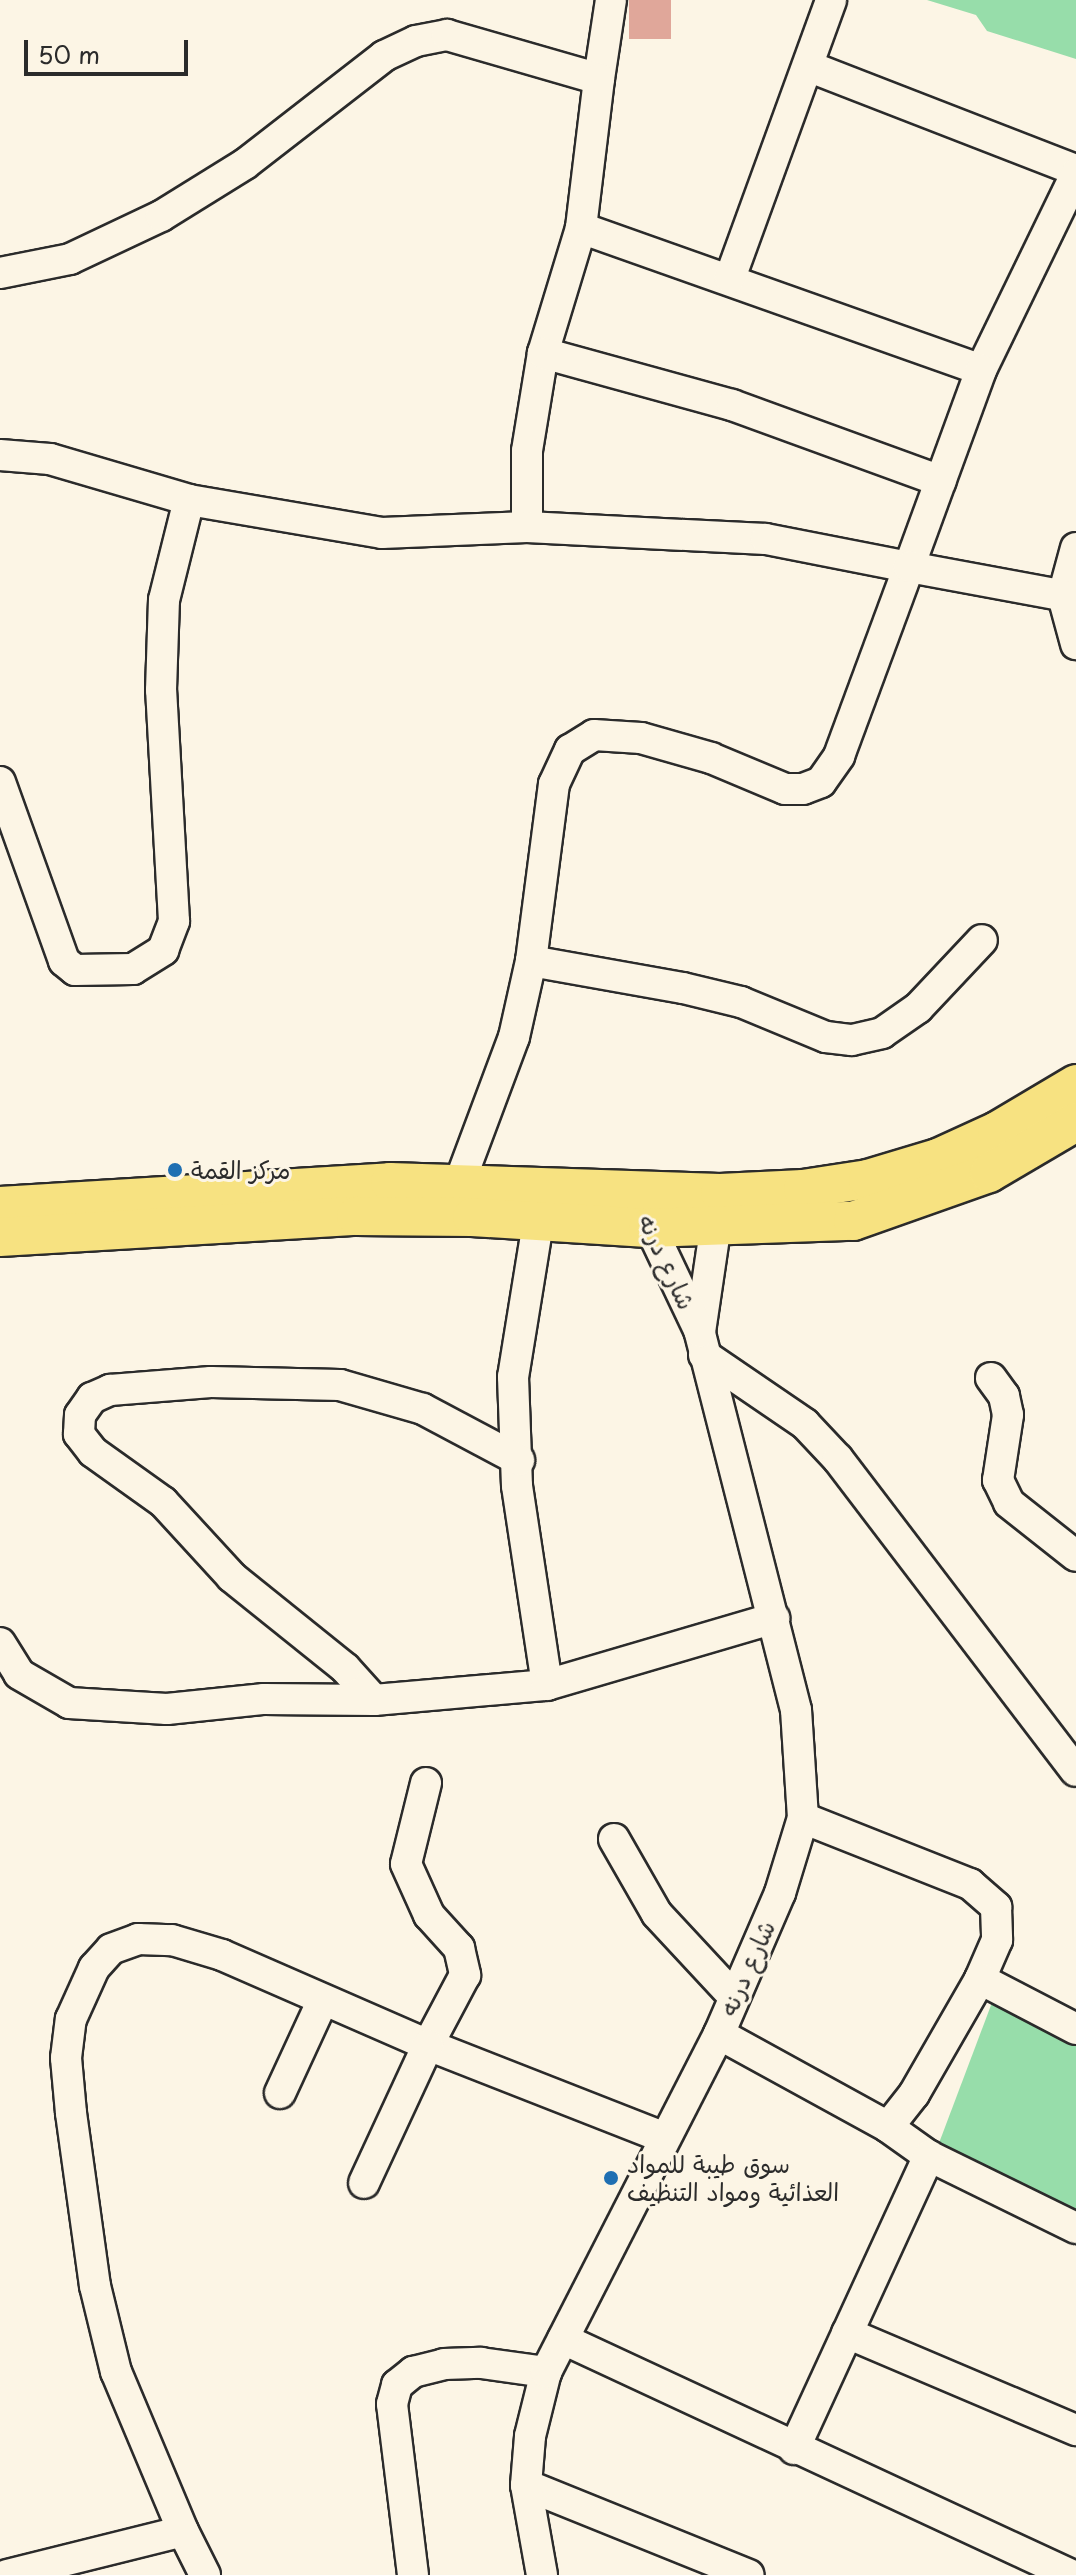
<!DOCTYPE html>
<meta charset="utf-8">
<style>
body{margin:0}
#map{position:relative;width:1076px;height:2575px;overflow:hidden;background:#fcf5e5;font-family:"Playpen Sans","Playpen Sans Arabic",sans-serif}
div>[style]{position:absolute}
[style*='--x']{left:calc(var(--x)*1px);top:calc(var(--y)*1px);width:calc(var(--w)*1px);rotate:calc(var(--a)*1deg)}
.green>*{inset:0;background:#97ddaa}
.building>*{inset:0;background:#e0a79a;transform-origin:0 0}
.roads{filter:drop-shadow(2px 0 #2b2b2b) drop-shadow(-2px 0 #2b2b2b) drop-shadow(0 2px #2b2b2b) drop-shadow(0 -2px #2b2b2b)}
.minor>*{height:30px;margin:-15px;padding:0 15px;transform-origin:15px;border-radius:15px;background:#fcf5e5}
.major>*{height:38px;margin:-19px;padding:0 19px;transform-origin:19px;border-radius:19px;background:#f7e281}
.dots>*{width:22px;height:22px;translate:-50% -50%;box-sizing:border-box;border:4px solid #fcf5e5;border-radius:50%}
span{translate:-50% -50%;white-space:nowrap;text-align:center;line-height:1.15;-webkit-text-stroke:6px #fcf5e5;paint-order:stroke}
.poi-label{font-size:24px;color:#2b2b2b}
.left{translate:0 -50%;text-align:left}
.street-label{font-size:24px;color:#2b2b2b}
.scale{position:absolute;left:24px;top:40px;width:164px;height:36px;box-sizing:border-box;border:4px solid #2b2b2b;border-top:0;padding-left:10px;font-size:24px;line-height:28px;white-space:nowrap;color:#2b2b2b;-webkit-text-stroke:6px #fcf5e5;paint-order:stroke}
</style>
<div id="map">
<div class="green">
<i style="clip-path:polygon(927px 0,1076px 0,1076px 59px,987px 31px,976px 15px)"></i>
<i style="clip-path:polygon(996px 1992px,1076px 2034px,1076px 2220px,936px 2151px)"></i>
</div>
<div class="building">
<i style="left:629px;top:0;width:42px;height:39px"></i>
</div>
<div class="roads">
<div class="minor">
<i style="--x:810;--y:67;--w:285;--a:21.2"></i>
<i style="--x:599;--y:79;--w:80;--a:-81.4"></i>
<i style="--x:581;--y:228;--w:424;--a:19.5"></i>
<i style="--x:981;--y:370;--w:218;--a:-64.1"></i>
<i style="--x:0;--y:273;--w:71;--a:-11.3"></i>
<i style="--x:70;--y:259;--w:101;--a:-25.3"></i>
<i style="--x:161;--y:216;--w:99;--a:-31.8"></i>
<i style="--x:245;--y:164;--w:176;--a:-37.8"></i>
<i style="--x:384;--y:56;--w:35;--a:-25"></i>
<i style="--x:416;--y:41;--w:32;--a:-11"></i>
<i style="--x:447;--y:35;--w:158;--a:16.1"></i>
<i style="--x:599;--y:79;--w:150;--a:96.9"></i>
<i style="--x:581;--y:228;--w:131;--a:106.9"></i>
<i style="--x:543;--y:353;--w:99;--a:99.3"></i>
<i style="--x:527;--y:451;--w:76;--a:90"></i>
<i style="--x:730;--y:278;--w:296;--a:-70"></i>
<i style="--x:543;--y:353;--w:196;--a:15.4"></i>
<i style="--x:732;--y:405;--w:222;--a:20"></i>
<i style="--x:0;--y:455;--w:50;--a:4.6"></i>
<i style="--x:50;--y:459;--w:145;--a:16.4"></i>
<i style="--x:189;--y:500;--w:196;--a:9.7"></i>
<i style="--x:382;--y:533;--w:145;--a:-2.4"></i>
<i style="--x:527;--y:527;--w:239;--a:2.9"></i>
<i style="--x:766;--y:539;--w:146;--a:11.1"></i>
<i style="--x:909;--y:567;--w:210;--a:-69.9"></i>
<i style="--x:1076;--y:548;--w:50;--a:105.2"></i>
<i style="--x:1063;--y:596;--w:50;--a:74.8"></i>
<i style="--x:0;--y:782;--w:190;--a:70.3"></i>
<i style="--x:64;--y:961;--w:14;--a:39"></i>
<i style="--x:75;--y:970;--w:58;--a:-1"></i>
<i style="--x:133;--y:969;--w:36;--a:-32"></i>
<i style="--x:163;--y:950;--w:31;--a:-69"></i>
<i style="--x:174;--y:921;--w:231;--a:-93.2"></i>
<i style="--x:161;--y:690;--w:90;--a:-88.1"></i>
<i style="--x:164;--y:600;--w:103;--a:-76"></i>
<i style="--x:531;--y:961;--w:154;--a:10.1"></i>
<i style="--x:683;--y:988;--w:60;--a:13.6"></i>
<i style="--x:741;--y:1002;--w:92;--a:22.4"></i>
<i style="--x:826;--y:1037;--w:26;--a:7"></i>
<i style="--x:852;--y:1040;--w:31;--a:-13"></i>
<i style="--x:882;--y:1033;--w:44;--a:-34.8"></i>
<i style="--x:918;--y:1008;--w:93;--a:-46.7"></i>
<i style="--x:459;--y:1184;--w:157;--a:-69.5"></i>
<i style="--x:514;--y:1037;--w:78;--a:-77.4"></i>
<i style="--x:531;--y:961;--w:178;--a:-82.6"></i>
<i style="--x:554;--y:784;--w:38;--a:-65"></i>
<i style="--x:570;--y:750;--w:28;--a:-32"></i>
<i style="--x:594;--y:735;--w:47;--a:3.7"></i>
<i style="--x:641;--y:738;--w:73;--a:15.9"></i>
<i style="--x:711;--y:758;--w:80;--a:22.7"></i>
<i style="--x:785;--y:789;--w:18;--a:0"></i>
<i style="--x:803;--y:789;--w:19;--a:-21"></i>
<i style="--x:821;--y:782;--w:32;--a:-55"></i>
<i style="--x:839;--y:756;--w:202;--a:-69.7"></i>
<i style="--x:909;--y:567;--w:170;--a:10.5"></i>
<i style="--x:538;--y:1223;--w:156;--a:99.2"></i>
<i style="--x:513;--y:1377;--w:109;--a:87.9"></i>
<i style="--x:517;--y:1486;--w:201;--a:81.4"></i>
<i style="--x:700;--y:1332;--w:129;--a:-81.6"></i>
<i style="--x:704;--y:1355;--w:122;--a:34.3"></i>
<i style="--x:805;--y:1424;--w:48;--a:46.7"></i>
<i style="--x:838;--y:1459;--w:392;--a:52.7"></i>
<i style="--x:991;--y:1378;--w:22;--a:54"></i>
<i style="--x:1004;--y:1396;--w:19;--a:78"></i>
<i style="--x:1008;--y:1415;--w:66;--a:98.7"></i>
<i style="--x:998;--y:1480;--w:25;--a:64"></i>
<i style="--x:1009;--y:1503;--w:85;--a:38.3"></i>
<i style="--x:0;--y:1643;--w:36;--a:58"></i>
<i style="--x:19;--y:1674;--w:58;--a:30.1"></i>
<i style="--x:69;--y:1703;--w:98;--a:3.5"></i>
<i style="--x:167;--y:1709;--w:98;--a:-5.9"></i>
<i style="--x:264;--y:1699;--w:110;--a:0.5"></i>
<i style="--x:374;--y:1700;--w:174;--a:-5"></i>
<i style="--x:547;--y:1685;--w:237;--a:-16.4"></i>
<i style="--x:374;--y:1700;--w:43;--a:-132.2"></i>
<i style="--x:345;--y:1668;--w:145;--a:-141.2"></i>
<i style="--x:232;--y:1577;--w:102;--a:-132.6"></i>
<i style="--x:163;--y:1502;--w:86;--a:-144.5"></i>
<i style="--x:93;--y:1452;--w:23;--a:-128"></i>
<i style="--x:79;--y:1434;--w:19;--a:-87"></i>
<i style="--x:80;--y:1415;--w:21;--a:-55"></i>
<i style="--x:92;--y:1398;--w:20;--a:-24"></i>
<i style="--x:110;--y:1390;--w:101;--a:-4.5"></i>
<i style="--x:211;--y:1382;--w:129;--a:1.3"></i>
<i style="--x:340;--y:1385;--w:86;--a:16.1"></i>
<i style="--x:423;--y:1409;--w:109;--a:28"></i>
<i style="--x:426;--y:1783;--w:83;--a:103.9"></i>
<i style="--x:406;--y:1864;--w:56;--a:65.7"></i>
<i style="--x:429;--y:1915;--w:45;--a:47.7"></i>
<i style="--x:459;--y:1948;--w:28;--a:77"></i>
<i style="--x:465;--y:1975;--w:79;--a:117.9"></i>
<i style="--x:428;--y:2045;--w:252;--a:21.4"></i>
<i style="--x:803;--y:1818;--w:180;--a:21.6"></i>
<i style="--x:970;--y:1884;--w:35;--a:41"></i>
<i style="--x:996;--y:1907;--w:33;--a:88"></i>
<i style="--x:997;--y:1940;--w:43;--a:113.6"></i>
<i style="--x:614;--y:1839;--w:86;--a:60.2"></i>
<i style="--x:657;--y:1914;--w:113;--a:47.1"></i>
<i style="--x:719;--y:2034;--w:193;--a:28.8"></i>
<i style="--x:888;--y:2127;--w:50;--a:35.3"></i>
<i style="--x:929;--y:2156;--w:164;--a:26.1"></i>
<i style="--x:280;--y:2093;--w:102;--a:-65.2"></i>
<i style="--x:888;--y:2127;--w:42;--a:-51.8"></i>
<i style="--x:914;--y:2094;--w:133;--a:-60.1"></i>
<i style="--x:980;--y:1979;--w:108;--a:27.5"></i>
<i style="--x:847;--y:2333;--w:249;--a:23"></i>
<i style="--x:563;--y:2339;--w:560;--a:24.92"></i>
<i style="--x:794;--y:2449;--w:323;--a:-65.3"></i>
<i style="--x:526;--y:2485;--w:240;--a:22"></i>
<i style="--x:183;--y:2531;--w:49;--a:63.4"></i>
<i style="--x:7;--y:2575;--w:181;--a:-14"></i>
<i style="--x:183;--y:2531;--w:173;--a:-112.8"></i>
<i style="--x:116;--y:2372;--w:89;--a:-103.7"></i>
<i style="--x:95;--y:2286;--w:175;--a:-97.9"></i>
<i style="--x:71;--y:2113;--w:55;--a:-95.2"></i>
<i style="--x:66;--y:2058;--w:39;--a:-83"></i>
<i style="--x:71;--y:2019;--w:56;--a:-65.7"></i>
<i style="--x:94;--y:1968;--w:25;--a:-48"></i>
<i style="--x:111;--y:1949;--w:29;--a:-20"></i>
<i style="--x:138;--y:1939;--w:34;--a:2"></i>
<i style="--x:172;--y:1940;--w:52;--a:16.7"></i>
<i style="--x:222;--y:1955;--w:225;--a:23.6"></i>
<i style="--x:428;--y:2045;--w:152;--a:114.9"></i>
<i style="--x:413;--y:2575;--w:172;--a:-97"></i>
<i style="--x:392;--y:2404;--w:20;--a:-75"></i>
<i style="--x:397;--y:2385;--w:21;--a:-39"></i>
<i style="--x:413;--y:2372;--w:32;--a:-14"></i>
<i style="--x:444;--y:2364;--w:37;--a:-2"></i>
<i style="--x:481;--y:2363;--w:66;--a:7.9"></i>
<i style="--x:542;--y:2575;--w:91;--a:-100.1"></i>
<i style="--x:526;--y:2485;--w:49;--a:-85.3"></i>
<i style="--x:530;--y:2436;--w:66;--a:-76"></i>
<i style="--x:546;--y:2372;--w:380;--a:-62.9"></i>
<i style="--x:719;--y:2034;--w:154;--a:-66.6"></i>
<i style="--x:780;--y:1893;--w:78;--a:-73"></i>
<i style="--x:803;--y:1818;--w:108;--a:-93.7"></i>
<i style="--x:796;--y:1710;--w:390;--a:-104.3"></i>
<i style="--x:700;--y:1332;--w:137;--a:-115.4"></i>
</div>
<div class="major">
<i style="--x:0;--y:1206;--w:391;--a:-3.5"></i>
<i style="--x:390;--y:1182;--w:330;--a:1.9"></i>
<i style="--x:720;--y:1193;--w:83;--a:-2.8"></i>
<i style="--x:803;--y:1189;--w:66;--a:-8.7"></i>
<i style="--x:868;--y:1179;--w:73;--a:-16.7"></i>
<i style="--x:938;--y:1158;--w:65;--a:-24.6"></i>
<i style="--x:997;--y:1131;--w:92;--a:-30.7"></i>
<i style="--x:0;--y:1237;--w:357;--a:-3.4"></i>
<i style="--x:356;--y:1216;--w:116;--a:0.5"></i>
<i style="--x:472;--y:1217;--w:176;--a:3.6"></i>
<i style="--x:648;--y:1228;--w:205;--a:-2"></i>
<i style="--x:853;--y:1221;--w:144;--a:-19.4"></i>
<i style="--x:989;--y:1173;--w:101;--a:-30.4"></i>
</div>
</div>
<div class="dots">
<i style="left:175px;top:1170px;background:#1f6fb2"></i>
<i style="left:611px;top:2178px;background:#1f6fb2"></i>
</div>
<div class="poi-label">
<span class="left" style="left:191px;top:1170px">مركز القمة</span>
<span class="left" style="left:627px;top:2178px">سوق طيبة للمواد<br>العذائية ومواد التنظيف</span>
</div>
<div class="street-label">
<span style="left:667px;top:1262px;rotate:65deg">شارع درنه</span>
<span style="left:747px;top:1968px;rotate:-66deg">شارع درنه</span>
</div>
<div class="scale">50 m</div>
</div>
